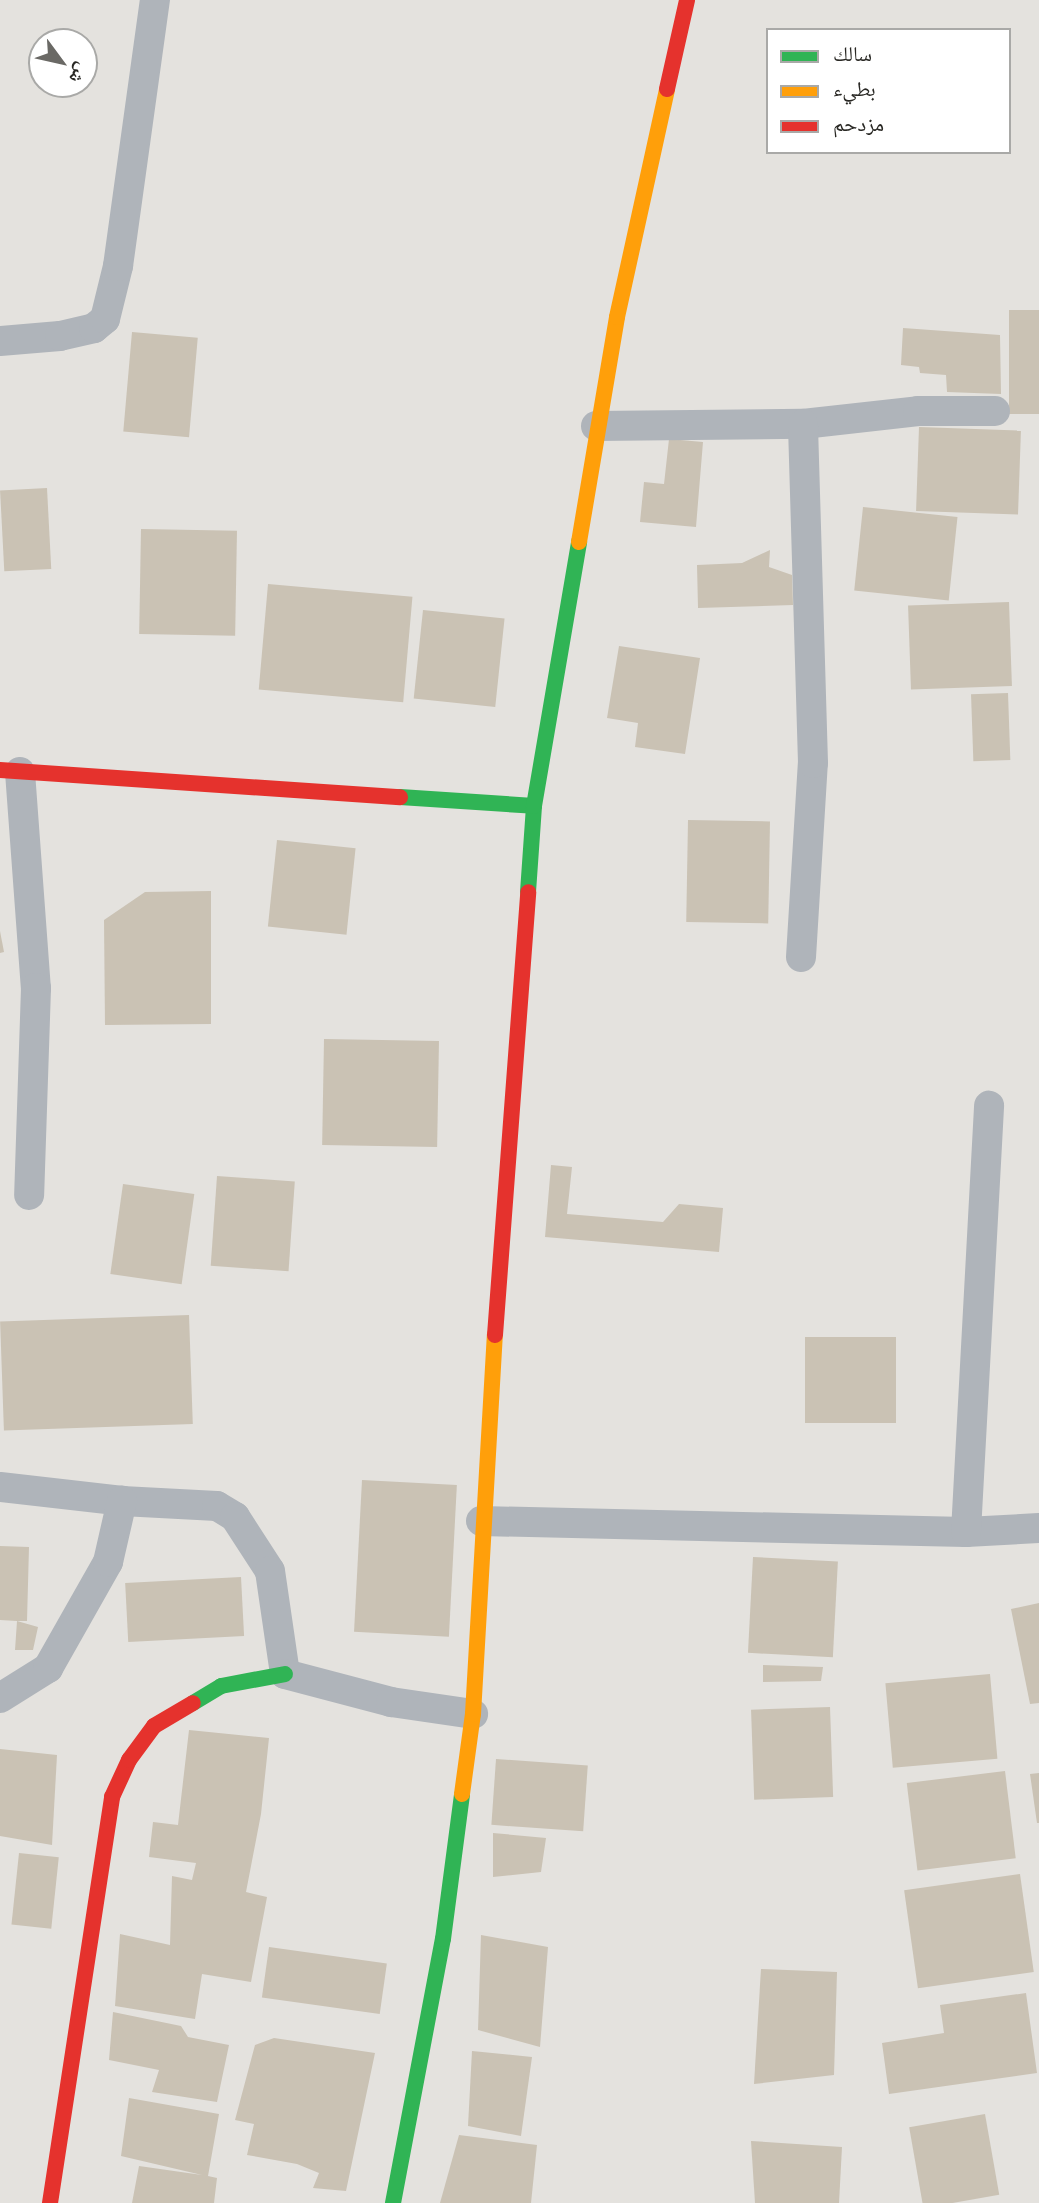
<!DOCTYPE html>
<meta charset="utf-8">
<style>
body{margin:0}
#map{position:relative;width:1039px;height:2203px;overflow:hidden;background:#e4e2de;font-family:Jost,"Noto Naskh Arabic",sans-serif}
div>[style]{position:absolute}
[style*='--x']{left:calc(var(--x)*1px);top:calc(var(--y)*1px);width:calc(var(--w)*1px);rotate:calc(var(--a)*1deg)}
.building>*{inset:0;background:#cac2b4;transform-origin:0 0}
.street>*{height:30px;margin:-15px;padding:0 15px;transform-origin:15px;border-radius:15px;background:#afb4ba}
.fast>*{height:16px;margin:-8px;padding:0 8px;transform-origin:8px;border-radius:8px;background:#30b455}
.slow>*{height:16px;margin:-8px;padding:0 8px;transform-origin:8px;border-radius:8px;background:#ff9f0a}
.jam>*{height:16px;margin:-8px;padding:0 8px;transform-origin:8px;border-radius:8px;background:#e5322d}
span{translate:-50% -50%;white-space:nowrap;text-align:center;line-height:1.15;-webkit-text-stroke:5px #fff;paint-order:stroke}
.legend{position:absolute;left:766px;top:28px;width:245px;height:126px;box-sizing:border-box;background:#fff;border:2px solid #a9a9a7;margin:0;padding:9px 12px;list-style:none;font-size:21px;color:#292824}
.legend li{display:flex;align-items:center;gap:14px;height:35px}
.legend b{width:35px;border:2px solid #a9a9a7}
.north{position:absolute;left:28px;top:28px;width:70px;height:70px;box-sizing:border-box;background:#fff;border:2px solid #a9a9a7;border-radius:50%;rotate:123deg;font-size:19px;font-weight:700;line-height:28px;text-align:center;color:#292824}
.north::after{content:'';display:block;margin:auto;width:24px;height:32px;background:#6a6965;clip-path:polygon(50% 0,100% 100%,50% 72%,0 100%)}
</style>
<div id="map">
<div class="building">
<i style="left:1009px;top:310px;width:30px;height:104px"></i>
<i style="clip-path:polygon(903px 328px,1000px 335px,1001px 394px,947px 392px,946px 375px,920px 373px,919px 367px,901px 365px)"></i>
<i style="left:132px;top:332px;width:66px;height:100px;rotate:5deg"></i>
<i style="left:919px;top:427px;width:102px;height:84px;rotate:2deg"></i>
<i style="clip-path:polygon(669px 439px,703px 442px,696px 527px,640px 522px,644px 482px,664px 484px)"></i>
<i style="left:47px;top:488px;width:81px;height:47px;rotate:87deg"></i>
<i style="left:863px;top:507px;width:95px;height:84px;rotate:6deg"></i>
<i style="left:141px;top:529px;width:96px;height:105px;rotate:1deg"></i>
<i style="clip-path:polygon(770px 550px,769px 567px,792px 575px,793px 605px,698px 608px,697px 565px,742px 563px)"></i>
<i style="left:268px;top:584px;width:145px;height:106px;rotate:5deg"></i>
<i style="left:1009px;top:602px;width:84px;height:101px;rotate:88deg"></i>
<i style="left:423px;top:610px;width:82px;height:89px;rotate:6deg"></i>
<i style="clip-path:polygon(619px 646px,700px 658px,685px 754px,635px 747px,638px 723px,607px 718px)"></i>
<i style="left:1008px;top:693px;width:67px;height:37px;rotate:88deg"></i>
<i style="left:688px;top:820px;width:82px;height:102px;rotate:1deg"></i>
<i style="left:277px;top:840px;width:79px;height:87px;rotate:6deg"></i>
<i style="clip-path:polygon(211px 891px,211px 1024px,105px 1025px,104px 920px,145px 892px)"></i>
<i style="clip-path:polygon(0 931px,4px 952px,0 953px)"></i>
<i style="left:324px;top:1039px;width:115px;height:106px;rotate:1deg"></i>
<i style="clip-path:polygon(551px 1165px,572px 1167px,567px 1214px,663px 1222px,679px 1204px,723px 1208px,719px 1252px,545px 1237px)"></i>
<i style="left:217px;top:1176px;width:78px;height:90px;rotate:4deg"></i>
<i style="left:123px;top:1184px;width:72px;height:91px;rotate:8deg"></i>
<i style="left:189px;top:1315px;width:109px;height:189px;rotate:88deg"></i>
<i style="left:896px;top:1337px;width:86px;height:91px;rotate:90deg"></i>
<i style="left:362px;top:1480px;width:95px;height:152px;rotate:3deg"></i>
<i style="clip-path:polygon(0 1546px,29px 1547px,27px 1621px,17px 1621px,38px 1627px,33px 1650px,15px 1650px,17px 1621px,0 1620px)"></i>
<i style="left:753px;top:1557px;width:85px;height:96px;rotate:3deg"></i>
<i style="left:241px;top:1577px;width:59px;height:116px;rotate:87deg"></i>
<i style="clip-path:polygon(1039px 1603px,1039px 1703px,1030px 1704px,1011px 1609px)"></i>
<i style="clip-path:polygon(763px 1665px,823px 1667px,821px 1681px,763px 1682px)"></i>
<i style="left:990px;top:1674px;width:85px;height:105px;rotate:85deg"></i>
<i style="left:830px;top:1707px;width:90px;height:79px;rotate:88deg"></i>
<i style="clip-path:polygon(189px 1730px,269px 1738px,261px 1814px,246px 1892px,267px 1897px,251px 1982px,202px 1974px,195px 2019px,115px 2006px,120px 1934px,170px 1945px,172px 1876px,192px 1880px,196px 1863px,149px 1857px,153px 1822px,178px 1825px)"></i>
<i style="clip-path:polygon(0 1749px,57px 1755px,52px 1845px,0 1836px)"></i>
<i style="left:496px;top:1759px;width:92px;height:66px;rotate:4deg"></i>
<i style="left:1005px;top:1771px;width:88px;height:99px;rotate:83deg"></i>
<i style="clip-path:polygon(1039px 1773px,1039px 1823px,1037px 1823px,1030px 1774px)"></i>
<i style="clip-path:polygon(493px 1833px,546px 1838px,541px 1872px,493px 1877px)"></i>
<i style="left:19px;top:1853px;width:40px;height:72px;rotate:6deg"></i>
<i style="left:1020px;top:1874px;width:99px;height:117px;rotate:82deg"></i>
<i style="clip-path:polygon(481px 1935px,548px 1947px,540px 2047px,478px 2030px)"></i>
<i style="left:269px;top:1947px;width:119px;height:51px;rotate:8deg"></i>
<i style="clip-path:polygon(761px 1969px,837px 1972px,834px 2075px,754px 2084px)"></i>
<i style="clip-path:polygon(1026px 1993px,1037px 2073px,889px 2094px,882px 2043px,944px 2033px,940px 2005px)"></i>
<i style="clip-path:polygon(113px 2012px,181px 2026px,188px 2037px,229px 2045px,217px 2102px,152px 2092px,159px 2070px,109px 2060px)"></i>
<i style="clip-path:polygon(274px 2038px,375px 2053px,346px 2191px,313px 2188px,319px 2173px,297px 2164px,247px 2155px,254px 2124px,235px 2120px,255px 2045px)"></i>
<i style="clip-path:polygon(472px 2051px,532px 2057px,521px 2136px,468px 2126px)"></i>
<i style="clip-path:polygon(129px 2098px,219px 2114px,208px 2176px,217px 2178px,214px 2203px,132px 2203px,139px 2166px,202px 2175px,121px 2156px)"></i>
<i style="left:985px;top:2114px;width:82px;height:77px;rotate:80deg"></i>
<i style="clip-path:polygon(459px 2135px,537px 2145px,531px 2203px,440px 2203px)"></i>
<i style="clip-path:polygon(751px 2141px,842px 2147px,839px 2203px,755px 2203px)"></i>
</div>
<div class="street">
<i style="--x:0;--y:341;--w:60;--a:-4.8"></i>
<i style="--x:60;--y:336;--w:35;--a:-13"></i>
<i style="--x:94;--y:328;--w:14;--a:-39"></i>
<i style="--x:105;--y:319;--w:55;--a:-76.2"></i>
<i style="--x:118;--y:266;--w:269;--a:-82.1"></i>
<i style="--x:596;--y:426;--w:207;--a:-0.6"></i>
<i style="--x:803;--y:424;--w:116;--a:-6.4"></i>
<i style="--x:918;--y:411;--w:77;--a:0"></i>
<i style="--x:20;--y:772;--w:217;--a:85.8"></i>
<i style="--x:36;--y:988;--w:207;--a:91.9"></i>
<i style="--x:801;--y:957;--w:194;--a:-86.5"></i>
<i style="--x:813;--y:763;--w:339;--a:-91.7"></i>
<i style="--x:0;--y:1487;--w:123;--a:6.5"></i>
<i style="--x:122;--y:1501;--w:95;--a:3"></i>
<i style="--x:217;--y:1506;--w:21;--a:31"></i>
<i style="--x:235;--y:1517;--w:64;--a:57.1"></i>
<i style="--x:270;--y:1571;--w:104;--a:81.7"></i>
<i style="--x:285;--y:1674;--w:110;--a:14.8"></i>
<i style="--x:391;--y:1702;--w:83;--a:8.3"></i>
<i style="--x:481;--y:1521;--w:485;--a:1.3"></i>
<i style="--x:966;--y:1532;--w:73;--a:-3.1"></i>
<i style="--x:966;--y:1532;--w:427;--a:-86.9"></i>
<i style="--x:0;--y:1698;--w:57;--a:-32"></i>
<i style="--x:48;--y:1668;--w:122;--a:-60.5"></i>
<i style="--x:108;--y:1562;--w:63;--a:-77.1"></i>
</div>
<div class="fast">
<i style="--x:400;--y:797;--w:134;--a:3.8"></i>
<i style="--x:528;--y:892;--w:86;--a:-86"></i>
<i style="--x:534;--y:806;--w:268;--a:-80.3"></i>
<i style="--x:193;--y:1703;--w:33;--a:-31"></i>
<i style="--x:221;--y:1686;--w:65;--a:-10.6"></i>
<i style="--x:393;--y:2203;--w:269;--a:-79.3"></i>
<i style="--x:443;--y:1939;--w:146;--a:-82.5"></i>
</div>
<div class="slow">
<i style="--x:579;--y:542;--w:228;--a:-80.4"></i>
<i style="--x:617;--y:317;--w:233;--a:-77.6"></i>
<i style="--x:462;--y:1794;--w:81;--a:-82.2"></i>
<i style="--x:473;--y:1714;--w:380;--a:-86.7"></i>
</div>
<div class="jam">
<i style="--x:667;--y:89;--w:91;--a:-77.3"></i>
<i style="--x:0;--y:770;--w:401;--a:3.9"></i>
<i style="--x:495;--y:1335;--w:444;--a:-85.7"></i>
<i style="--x:50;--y:2203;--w:411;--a:-81.3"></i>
<i style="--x:112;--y:1797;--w:41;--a:-65.3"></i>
<i style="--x:129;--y:1760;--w:42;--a:-53.7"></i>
<i style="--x:154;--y:1726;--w:45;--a:-30.5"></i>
</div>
<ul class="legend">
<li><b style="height:9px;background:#30b455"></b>سالك</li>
<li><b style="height:9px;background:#ff9f0a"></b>بطيء</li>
<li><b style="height:9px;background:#e5322d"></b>مزدحم</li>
</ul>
<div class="north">ش</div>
</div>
